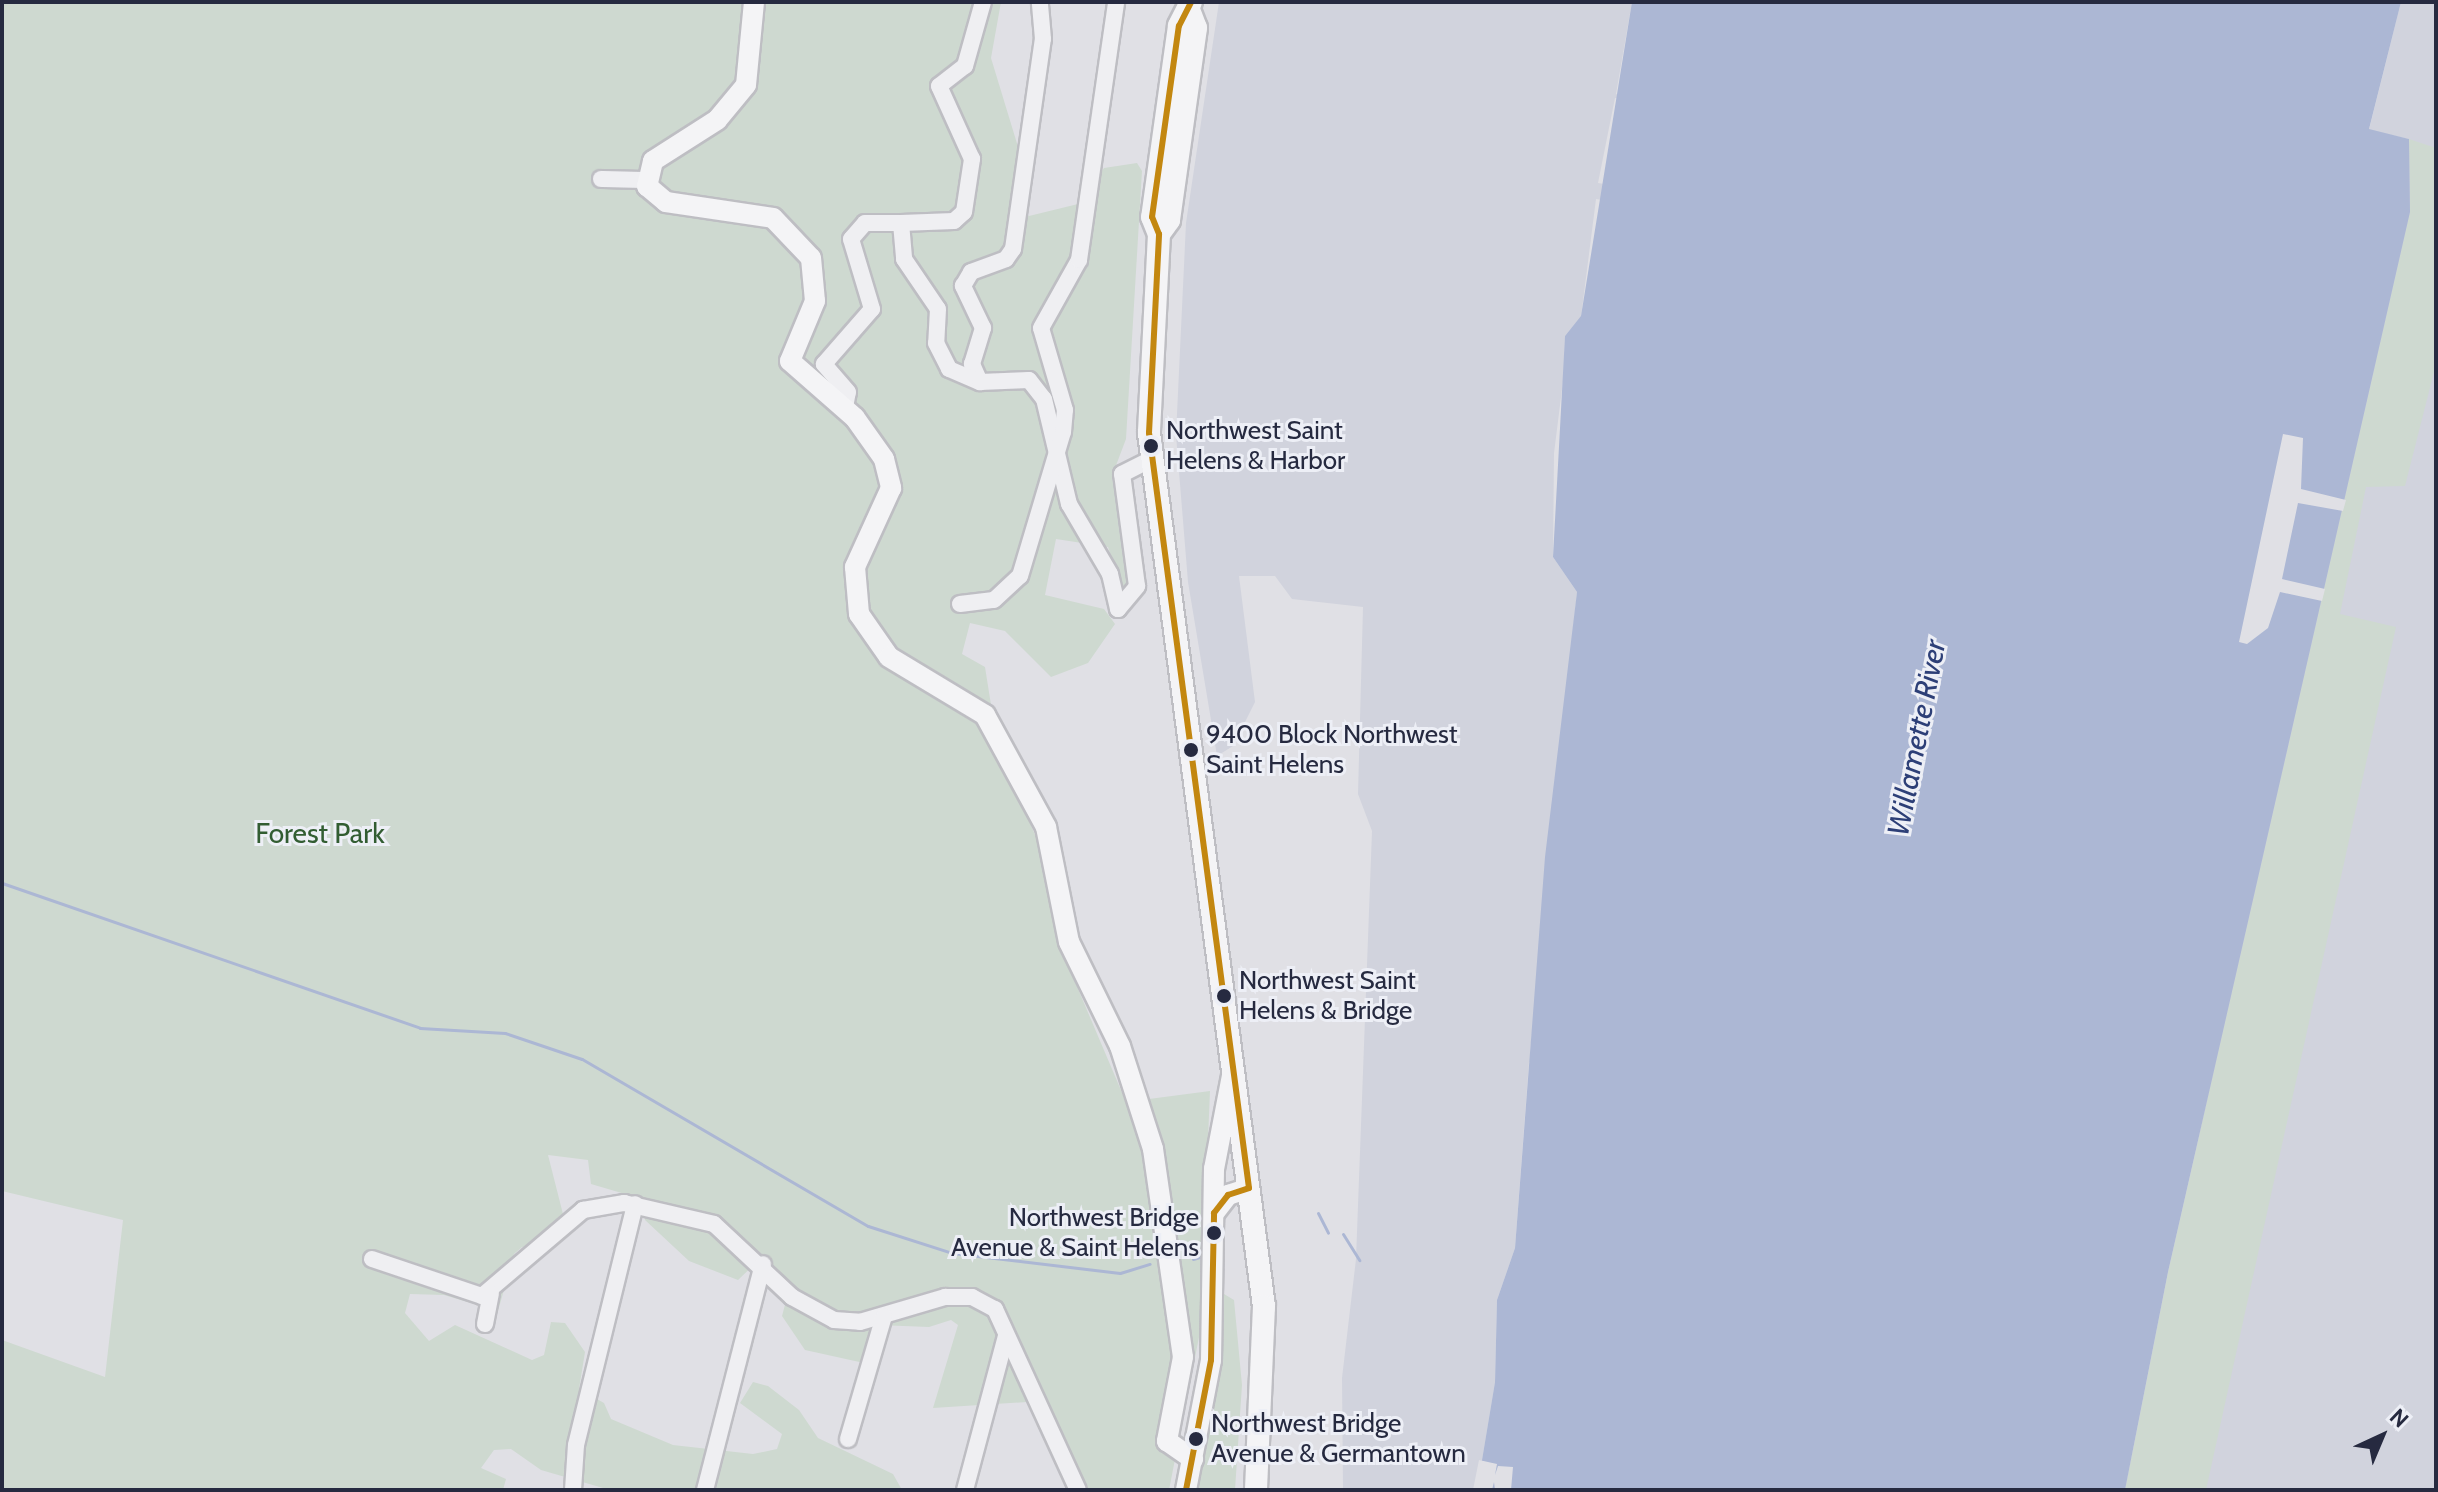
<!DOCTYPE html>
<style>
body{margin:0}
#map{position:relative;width:2438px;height:1492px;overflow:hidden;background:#e0e0e5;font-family:Cabin,sans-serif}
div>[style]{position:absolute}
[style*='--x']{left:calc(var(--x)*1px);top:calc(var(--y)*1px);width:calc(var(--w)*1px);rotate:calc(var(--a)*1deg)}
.built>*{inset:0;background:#d1d3dd}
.green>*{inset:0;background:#ced9d0}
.water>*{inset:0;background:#acb7d4}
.pier>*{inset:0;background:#e0e0e5}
.stream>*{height:3px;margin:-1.5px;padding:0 1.5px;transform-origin:1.5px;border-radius:1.5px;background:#acb7d4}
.roads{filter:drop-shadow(2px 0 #bebec3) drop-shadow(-2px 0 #bebec3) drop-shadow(0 2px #bebec3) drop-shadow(0 -2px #bebec3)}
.minor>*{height:16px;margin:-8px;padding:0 8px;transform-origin:8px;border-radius:8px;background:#efeff2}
.major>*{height:20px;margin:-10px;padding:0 10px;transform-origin:10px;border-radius:10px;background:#f4f4f6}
.highway>*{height:22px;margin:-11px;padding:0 11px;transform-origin:11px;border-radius:11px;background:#f4f4f6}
.bus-1>*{height:6px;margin:-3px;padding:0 3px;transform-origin:3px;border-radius:3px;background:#c38710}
.dots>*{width:22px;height:22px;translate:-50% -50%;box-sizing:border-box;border:4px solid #edeff6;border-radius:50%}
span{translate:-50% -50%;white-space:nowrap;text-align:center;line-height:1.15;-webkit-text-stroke:6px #edeff6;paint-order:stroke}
.bus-label{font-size:26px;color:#262a40}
.left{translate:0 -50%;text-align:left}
.right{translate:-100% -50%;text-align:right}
.park-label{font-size:28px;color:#325d32}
.water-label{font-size:30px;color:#2d3f77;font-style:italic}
.frame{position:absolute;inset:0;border:4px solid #262a40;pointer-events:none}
.north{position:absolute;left:2342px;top:1396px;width:80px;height:80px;-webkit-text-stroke:6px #edeff6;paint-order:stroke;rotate:44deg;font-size:22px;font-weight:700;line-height:32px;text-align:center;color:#262a40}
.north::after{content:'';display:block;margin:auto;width:28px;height:36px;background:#262a40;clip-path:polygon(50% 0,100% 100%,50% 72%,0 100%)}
</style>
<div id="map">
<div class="built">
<i style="clip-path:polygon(evenodd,1219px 2px,1632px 2px,1616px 94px,1645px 99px,1629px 43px,1636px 39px,1650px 100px,1638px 162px,1655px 159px,1653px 169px,1638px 167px,1634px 189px,1649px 192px,1640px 246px,1627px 244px,1622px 271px,1636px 275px,1634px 284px,1621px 276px,1615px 313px,1629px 316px,1627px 326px,1614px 317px,1564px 373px,1554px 453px,1553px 557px,1577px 592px,1530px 1052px,1573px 1038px,1574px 1015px,1560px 1010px,1574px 994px,1579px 1017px,1581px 983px,1587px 984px,1578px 1127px,1572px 1127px,1576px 1061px,1560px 1053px,1529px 1062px,1515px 1248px,1497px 1300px,1495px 1382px,1477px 1490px,1343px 1490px,1342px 1378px,1356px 1259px,1372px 831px,1358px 794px,1363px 607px,1292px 599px,1275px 576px,1239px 576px,1255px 702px,1233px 746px,1217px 756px,1188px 582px,1176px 435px,1186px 223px,1219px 2px,1615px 98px,1645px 103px,1630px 188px,1598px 183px,1615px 98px,1219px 2px,1596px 199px,1626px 204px,1610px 319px,1564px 367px,1565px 336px,1581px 317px,1596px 199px)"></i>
<i style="clip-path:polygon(2401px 2px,2436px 2px,2436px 1490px,2125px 1490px,2409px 139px,2369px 130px)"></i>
</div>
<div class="green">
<i style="clip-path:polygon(2px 2px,1001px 2px,991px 58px,1019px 150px,1014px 202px,1029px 216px,1078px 204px,1104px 168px,1137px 163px,1142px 171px,1126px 439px,1112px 476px,1130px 588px,1122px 590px,1108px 547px,1056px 539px,1045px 595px,1104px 609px,1115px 624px,1088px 663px,1051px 677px,1005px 631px,970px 623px,962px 654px,985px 667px,998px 749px,1049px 867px,1064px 956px,1126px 1102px,1210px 1091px,1200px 1332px,1169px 1490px,1089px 1490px,1042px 1401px,933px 1408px,958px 1325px,951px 1320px,929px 1327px,878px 1325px,864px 1363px,805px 1350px,782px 1316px,790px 1286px,771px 1263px,761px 1258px,738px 1280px,689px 1261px,645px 1220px,642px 1199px,591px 1184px,588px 1160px,548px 1155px,564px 1218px,543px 1250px,522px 1247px,514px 1254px,498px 1311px,444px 1295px,410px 1294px,405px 1313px,429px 1341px,455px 1325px,532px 1360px,544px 1355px,551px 1322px,565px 1323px,585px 1352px,579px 1389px,604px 1403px,611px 1419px,673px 1445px,753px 1454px,777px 1449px,782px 1434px,740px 1403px,753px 1382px,768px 1386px,799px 1410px,818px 1438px,893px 1474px,902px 1490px,610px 1490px,541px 1470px,511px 1449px,494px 1450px,481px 1468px,506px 1479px,503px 1490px,2px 1490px,2px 1340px,105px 1377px,123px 1220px,2px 1191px)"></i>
<i style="clip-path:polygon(2409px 139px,2436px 148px,2436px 364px,2405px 486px,2366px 487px,2340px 614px,2396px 627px,2206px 1490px,2125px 1490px,2168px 1272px,2410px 212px)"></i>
<i style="clip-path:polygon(1224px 1294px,1234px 1300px,1242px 1385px,1235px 1490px,1191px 1490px,1215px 1390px)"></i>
</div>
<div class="water">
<i style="clip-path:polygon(1632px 2px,2401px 2px,2369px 129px,2409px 139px,2410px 212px,2168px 1272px,2125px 1490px,1477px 1490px,1495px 1382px,1497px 1300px,1515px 1248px,1545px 857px,1577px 592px,1553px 557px,1565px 336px,1581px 316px)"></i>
</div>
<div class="pier">
<i style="clip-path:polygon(2283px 434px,2303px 438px,2301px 489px,2346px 500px,2343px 511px,2298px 503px,2282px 579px,2325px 589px,2322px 601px,2280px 592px,2268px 628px,2247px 644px,2239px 642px)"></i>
<i style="clip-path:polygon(1479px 1460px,1497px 1464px,1495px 1475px,1498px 1466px,1513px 1467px,1511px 1490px,1495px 1490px,1494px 1482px,1492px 1490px,1473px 1490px)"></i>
</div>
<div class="stream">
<i style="--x:2;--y:883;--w:442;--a:19.1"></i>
<i style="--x:420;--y:1028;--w:85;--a:3.4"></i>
<i style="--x:505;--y:1033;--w:81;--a:18.7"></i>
<i style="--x:582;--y:1059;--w:331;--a:30.3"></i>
<i style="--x:868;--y:1226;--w:88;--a:17.8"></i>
<i style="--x:952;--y:1253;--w:169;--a:6.8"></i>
<i style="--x:1120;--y:1273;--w:31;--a:-17"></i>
<i style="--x:1318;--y:1213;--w:22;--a:63"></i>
<i style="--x:1343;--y:1234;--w:31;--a:58"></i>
<i style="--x:1193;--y:1259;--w:7;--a:-16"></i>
</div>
<div class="roads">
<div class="minor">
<i style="--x:601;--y:179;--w:44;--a:1.3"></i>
<i style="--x:901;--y:223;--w:53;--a:-2.2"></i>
<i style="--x:954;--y:221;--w:13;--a:-42"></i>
<i style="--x:964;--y:212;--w:54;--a:-81.4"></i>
<i style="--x:972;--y:159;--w:80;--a:-114.3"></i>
<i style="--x:939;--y:86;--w:33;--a:-38"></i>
<i style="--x:965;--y:66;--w:66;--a:-74.3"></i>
<i style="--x:980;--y:382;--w:20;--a:-114"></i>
<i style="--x:972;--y:364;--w:38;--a:-73"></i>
<i style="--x:983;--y:328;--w:47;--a:-115.5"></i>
<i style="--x:963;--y:286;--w:16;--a:-60"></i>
<i style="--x:971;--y:272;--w:37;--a:-20"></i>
<i style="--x:1006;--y:259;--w:12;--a:-55"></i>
<i style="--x:1013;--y:249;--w:212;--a:-81.9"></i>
<i style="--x:1043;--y:39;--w:37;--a:-95"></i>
<i style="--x:845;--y:407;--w:15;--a:-79"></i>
<i style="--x:848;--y:392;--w:37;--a:-131"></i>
<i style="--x:824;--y:364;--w:73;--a:-48.9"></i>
<i style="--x:872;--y:309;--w:73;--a:-106.7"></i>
<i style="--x:851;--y:239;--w:21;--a:-49"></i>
<i style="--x:865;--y:223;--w:36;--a:0"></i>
<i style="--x:901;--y:223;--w:36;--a:85"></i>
<i style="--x:904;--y:259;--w:60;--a:55.8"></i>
<i style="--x:938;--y:309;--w:34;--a:93"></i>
<i style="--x:936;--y:343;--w:29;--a:63"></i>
<i style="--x:949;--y:369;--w:34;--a:23"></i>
<i style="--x:980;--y:382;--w:49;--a:-2.3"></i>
<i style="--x:1029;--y:380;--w:24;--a:52"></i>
<i style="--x:1044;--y:399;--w:108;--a:76.6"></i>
<i style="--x:1069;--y:504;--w:81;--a:59.6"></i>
<i style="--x:1110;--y:574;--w:36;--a:77"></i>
<i style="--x:1118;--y:609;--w:30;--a:-50"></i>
<i style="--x:1137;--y:586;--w:113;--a:-97.6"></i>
<i style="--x:1122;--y:474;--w:33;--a:-27"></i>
<i style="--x:960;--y:604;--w:34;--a:-7"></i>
<i style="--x:994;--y:600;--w:35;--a:-43"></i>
<i style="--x:1020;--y:576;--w:150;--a:-73.4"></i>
<i style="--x:1063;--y:432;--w:22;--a:-85"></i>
<i style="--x:1065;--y:410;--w:85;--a:-106.3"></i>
<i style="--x:1041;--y:328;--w:78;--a:-60.8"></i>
<i style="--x:1079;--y:260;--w:261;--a:-81.8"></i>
<i style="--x:372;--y:1259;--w:116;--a:18.6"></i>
<i style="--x:482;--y:1296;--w:133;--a:-40.4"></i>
<i style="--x:583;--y:1210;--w:42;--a:-9.7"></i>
<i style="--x:624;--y:1203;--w:92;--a:13.1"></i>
<i style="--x:714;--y:1224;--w:107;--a:43.1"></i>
<i style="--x:792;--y:1297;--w:48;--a:28.7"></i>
<i style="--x:834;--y:1320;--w:26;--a:4"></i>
<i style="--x:860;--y:1322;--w:89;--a:-16.4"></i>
<i style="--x:945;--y:1297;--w:27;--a:0"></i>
<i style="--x:972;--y:1297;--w:26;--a:28"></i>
<i style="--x:995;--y:1309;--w:199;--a:65.4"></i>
<i style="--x:485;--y:1324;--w:31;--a:-79"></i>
<i style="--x:848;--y:1439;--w:128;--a:-73.7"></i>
<i style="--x:573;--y:1490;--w:45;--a:-86.2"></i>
<i style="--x:576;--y:1445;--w:248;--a:-76.2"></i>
<i style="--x:705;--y:1490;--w:233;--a:-75.6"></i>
<i style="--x:965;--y:1490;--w:159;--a:-75.1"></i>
</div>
<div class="major">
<i style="--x:754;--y:2;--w:83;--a:95.5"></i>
<i style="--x:746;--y:85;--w:45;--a:129.6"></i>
<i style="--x:717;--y:120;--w:76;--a:147.4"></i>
<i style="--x:653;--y:161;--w:26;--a:103"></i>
<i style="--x:647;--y:186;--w:25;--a:40"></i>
<i style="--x:666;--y:202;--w:108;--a:8.5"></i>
<i style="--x:773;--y:218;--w:55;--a:46.5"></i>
<i style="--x:811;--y:258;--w:43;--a:84.7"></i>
<i style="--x:815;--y:301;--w:65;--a:112.6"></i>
<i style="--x:790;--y:361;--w:86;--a:41.2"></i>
<i style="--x:855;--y:418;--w:50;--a:54.7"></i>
<i style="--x:884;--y:459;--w:30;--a:76"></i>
<i style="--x:891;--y:488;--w:87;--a:114.5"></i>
<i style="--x:855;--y:567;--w:47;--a:85.1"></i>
<i style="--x:859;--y:614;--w:52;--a:55.1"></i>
<i style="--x:889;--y:657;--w:112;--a:31.1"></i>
<i style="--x:985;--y:715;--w:128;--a:61.4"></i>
<i style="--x:1046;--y:827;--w:117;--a:78.7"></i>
<i style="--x:1069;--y:942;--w:116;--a:63.9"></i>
<i style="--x:1120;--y:1046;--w:108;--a:72.2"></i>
<i style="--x:1153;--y:1149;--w:210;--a:81.8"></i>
<i style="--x:1183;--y:1357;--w:86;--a:100.8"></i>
<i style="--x:1167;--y:1441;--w:32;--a:35"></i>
<i style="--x:1214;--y:1213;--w:23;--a:-52"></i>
<i style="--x:1228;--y:1195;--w:22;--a:-18"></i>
<i style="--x:1186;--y:1490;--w:132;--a:-79.1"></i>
<i style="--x:1211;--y:1360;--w:191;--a:-89.1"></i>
<i style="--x:1214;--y:1169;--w:101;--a:-79.1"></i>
</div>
<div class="highway">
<i style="--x:1191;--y:2;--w:27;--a:117"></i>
<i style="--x:1179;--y:26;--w:193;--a:98"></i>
<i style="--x:1152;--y:217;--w:18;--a:68"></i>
<i style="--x:1159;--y:234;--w:199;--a:92.9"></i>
<i style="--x:1149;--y:433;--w:881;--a:82.5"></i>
<i style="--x:1264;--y:1306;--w:184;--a:92.5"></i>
<i style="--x:1159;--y:234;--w:17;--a:-54"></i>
<i style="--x:1169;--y:220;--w:194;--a:-82"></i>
<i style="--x:1196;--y:28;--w:19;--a:-111"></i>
</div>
</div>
<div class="bus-1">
<i style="--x:1186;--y:1490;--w:132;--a:-79.1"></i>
<i style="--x:1211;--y:1360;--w:147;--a:-88.8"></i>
<i style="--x:1214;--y:1213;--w:23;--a:-52"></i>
<i style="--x:1228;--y:1195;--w:22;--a:-18"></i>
<i style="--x:1249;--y:1188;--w:762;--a:-97.54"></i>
<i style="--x:1149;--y:433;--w:199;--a:-87.1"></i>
<i style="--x:1159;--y:234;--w:18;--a:-112"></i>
<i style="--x:1152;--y:217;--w:193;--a:-82"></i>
<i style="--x:1179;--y:26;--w:27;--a:-63"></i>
</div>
<div class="dots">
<i style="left:1151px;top:446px;background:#262a40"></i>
<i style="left:1191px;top:750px;background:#262a40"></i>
<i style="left:1224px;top:996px;background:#262a40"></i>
<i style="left:1214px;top:1233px;background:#262a40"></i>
<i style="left:1196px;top:1439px;background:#262a40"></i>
</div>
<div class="bus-label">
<span class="left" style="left:1166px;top:446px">Northwest Saint<br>Helens &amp; Harbor</span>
<span class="left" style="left:1206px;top:750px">9400 Block Northwest<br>Saint Helens</span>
<span class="left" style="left:1239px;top:996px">Northwest Saint<br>Helens &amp; Bridge</span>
<span class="right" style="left:1199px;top:1233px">Northwest Bridge<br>Avenue &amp; Saint Helens</span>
<span class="left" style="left:1211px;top:1439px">Northwest Bridge<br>Avenue &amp; Germantown</span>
</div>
<div class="park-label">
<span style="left:320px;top:833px">Forest Park</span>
</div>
<div class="water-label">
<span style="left:1917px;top:738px;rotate:-79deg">Willamette River</span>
</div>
<div class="frame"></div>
<div class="north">N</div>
</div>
